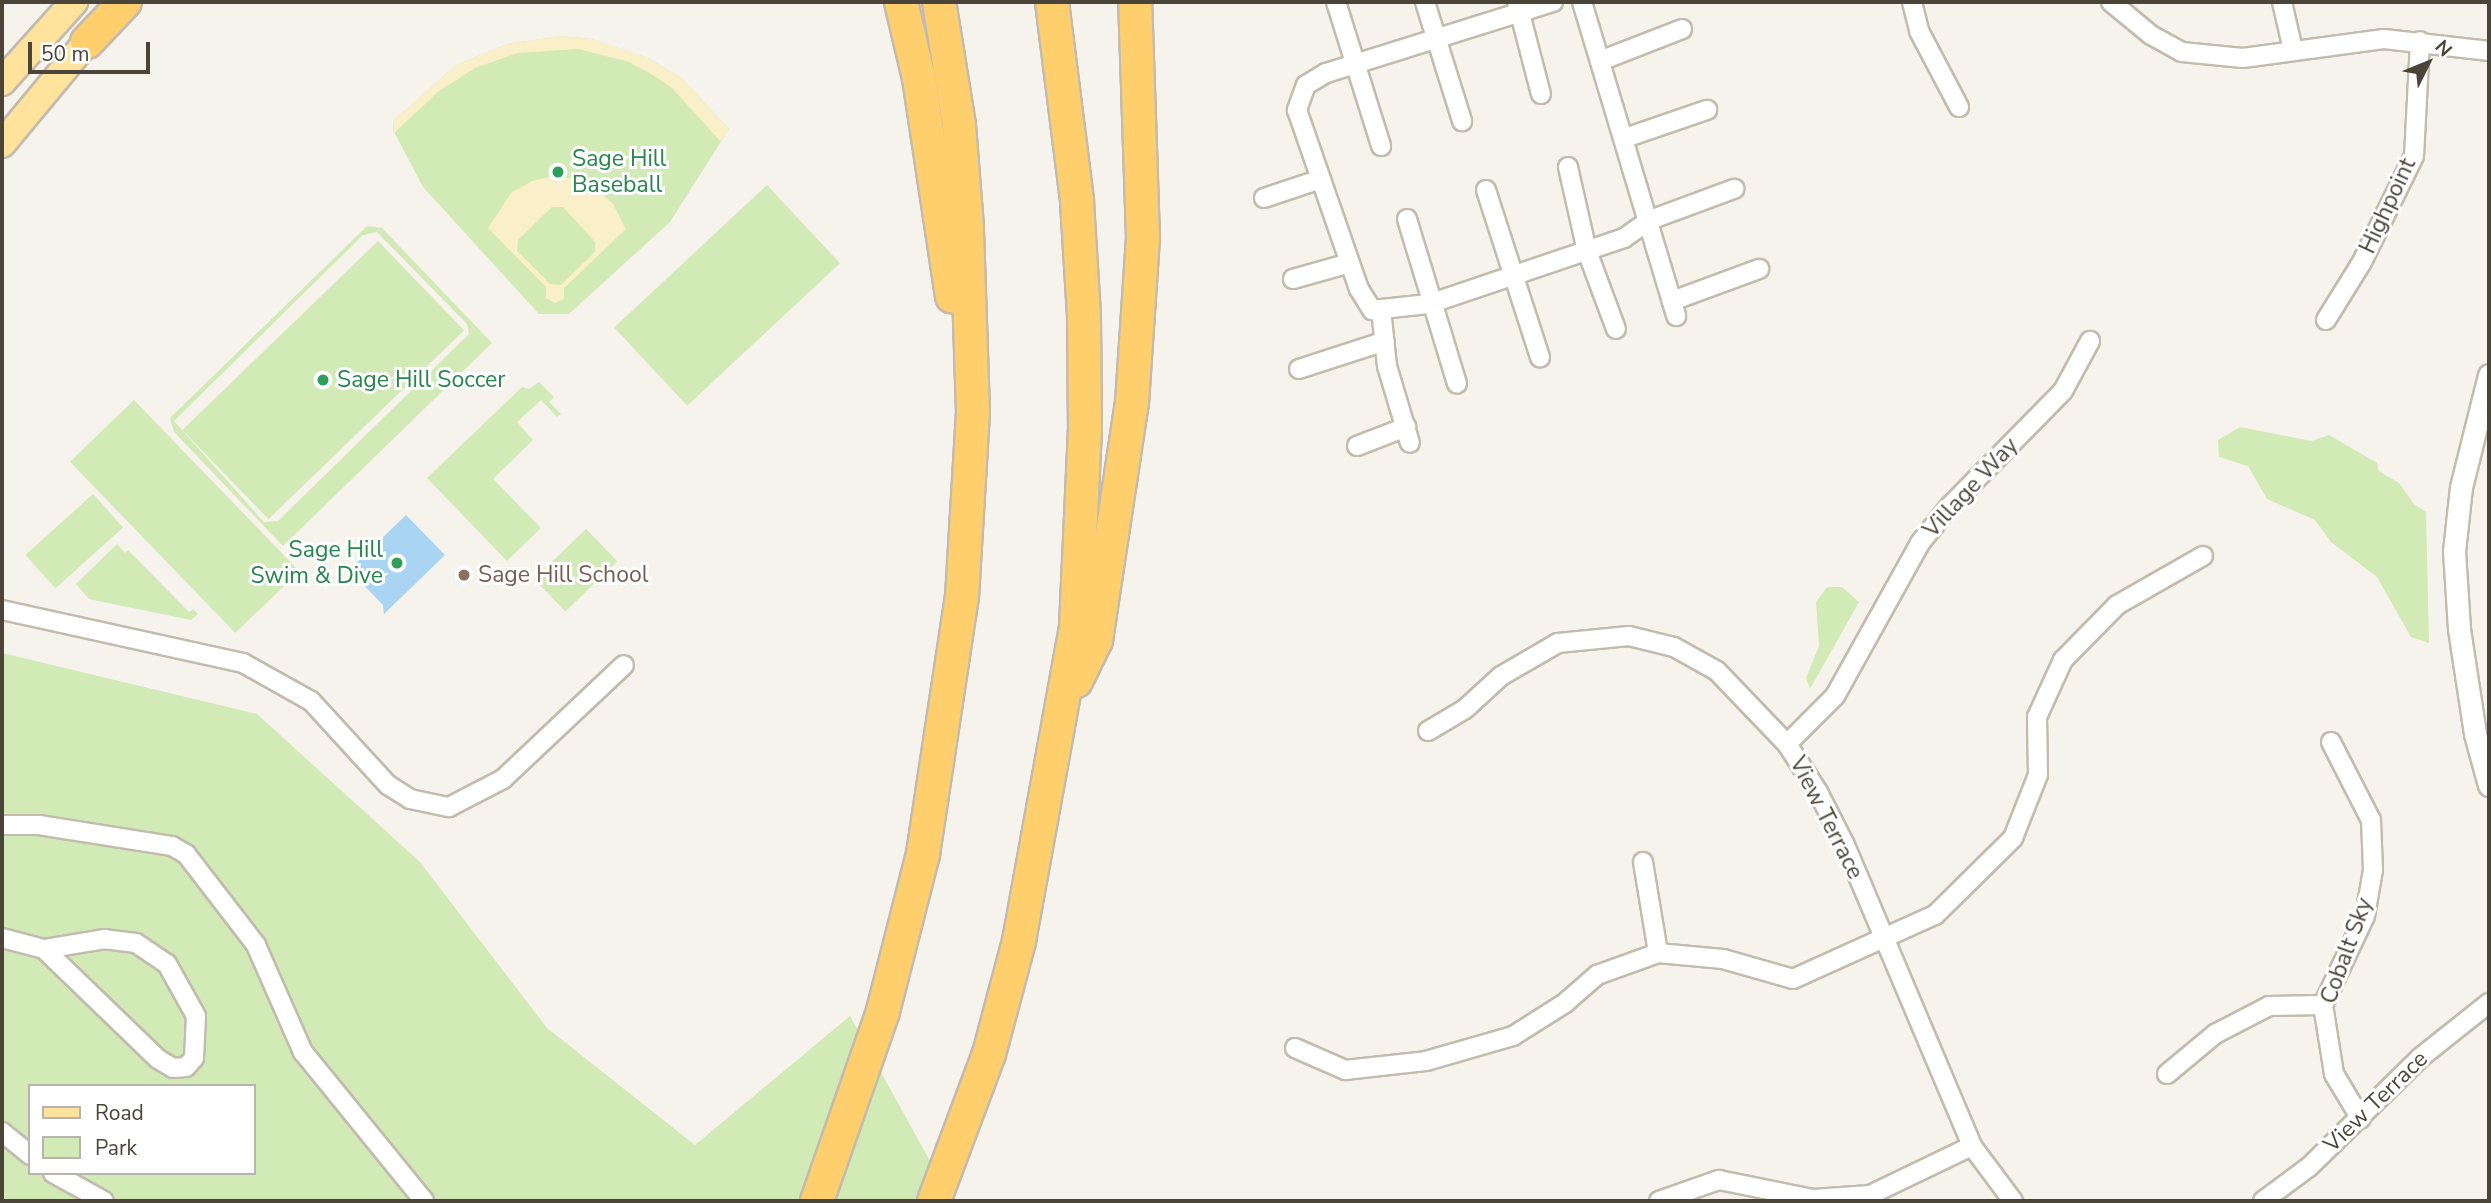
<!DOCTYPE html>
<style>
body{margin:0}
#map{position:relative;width:2491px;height:1203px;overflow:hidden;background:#f6f3ec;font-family:"Nunito Sans",sans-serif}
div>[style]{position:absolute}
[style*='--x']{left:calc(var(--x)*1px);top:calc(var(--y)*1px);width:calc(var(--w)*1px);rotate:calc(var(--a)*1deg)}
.green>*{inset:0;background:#d2eab5;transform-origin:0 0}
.sand>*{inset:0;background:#f9efc9}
.water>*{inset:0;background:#a9d4f2}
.roads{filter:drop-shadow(2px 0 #c2bbae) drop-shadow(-2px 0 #c2bbae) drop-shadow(0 2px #c2bbae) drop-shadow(0 -2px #c2bbae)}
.minor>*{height:18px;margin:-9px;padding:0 9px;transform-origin:9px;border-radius:9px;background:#fff}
.tertiary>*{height:21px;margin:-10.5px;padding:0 10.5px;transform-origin:10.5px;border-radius:10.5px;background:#fff}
.primary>*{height:26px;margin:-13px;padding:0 13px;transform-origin:13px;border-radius:13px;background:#ffe39c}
.motorway>*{height:32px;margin:-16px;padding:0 16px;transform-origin:16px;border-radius:16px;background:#ffcf6e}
.dots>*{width:19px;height:19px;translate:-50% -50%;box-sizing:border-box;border:4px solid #fff;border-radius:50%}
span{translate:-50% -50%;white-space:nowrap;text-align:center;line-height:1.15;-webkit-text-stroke:6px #fff;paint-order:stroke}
.leisure-label{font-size:23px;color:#27864d}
.left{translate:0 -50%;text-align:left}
.right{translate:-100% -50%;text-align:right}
.street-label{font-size:23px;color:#4b4439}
.education-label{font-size:23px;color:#785e54}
.frame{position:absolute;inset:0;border:4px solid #4b4439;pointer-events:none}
.legend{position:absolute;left:28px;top:1084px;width:228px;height:91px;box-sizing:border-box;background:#fff;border:2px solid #b7b4b0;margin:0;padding:9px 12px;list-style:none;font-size:21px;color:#4b4439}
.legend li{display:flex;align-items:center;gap:14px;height:35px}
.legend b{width:35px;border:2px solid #b7b4b0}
.north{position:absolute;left:2393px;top:28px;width:70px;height:70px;-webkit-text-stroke:5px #fff;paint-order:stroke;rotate:47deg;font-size:19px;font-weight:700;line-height:28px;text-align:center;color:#4b4439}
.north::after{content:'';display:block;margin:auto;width:24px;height:32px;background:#4b4439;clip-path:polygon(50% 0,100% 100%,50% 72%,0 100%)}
.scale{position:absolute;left:28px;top:42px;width:122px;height:32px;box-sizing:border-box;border:4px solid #4b4439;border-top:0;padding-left:9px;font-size:21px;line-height:24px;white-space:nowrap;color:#4b4439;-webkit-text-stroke:5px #fff;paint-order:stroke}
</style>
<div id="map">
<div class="green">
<i style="clip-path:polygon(561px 36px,592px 39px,648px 58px,682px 78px,729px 129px,670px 222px,569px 314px,539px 314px,423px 187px,393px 130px,393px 121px,456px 65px,507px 44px)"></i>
<i style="left:767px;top:185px;width:107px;height:209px;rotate:47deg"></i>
<i style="clip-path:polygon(evenodd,367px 226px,382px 228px,492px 343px,283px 546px,174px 432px,170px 418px,367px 226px,377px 232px,467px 324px,469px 334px,278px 521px,264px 522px,174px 421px,363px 235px,377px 232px)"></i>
<i style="left:378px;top:241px;width:124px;height:272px;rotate:46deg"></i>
<i style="clip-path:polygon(539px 382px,554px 397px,549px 402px,561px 414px,557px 417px,541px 400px,517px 422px,533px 440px,493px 479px,541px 528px,507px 561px,427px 478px,522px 387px,529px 389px)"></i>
<i style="left:134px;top:400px;width:238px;height:89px;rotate:46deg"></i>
<i style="clip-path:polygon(2240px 427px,2311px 441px,2329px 435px,2377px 463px,2379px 471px,2399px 483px,2414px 504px,2426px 512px,2429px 643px,2411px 637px,2377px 577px,2331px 542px,2315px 520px,2267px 499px,2248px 466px,2219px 457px,2218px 440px)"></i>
<i style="left:93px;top:494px;width:45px;height:91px;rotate:48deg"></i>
<i style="left:586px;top:529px;width:45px;height:72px;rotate:46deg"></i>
<i style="clip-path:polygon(117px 544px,125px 553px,128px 550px,189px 612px,193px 609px,198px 614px,191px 620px,89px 599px,76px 584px)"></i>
<i style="clip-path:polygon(1827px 587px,1842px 587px,1859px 602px,1810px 689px,1806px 678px,1819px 646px,1816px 602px)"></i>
<i style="clip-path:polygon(evenodd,2px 653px,257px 714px,420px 862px,547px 1028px,695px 1145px,850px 1016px,952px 1201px,2px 1201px,2px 653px,30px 1086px,254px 1086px,254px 1173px,30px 1173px,30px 1086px)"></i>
</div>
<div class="sand">
<i style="clip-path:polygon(561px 36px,592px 39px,648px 58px,682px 78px,729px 129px,721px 142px,672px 88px,653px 75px,629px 62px,578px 49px,518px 53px,475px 68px,439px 91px,394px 133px,393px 121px,456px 65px,507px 44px)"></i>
<i style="clip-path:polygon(evenodd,554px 176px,575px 179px,598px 190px,613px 204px,626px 229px,564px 288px,564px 299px,555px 303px,546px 298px,546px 287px,488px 228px,511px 193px,532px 181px,554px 176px,552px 207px,563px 207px,595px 242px,595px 252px,561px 285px,550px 284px,517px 251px,518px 240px,552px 207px)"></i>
</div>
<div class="water">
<i style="clip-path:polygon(406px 515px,445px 555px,384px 614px,383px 605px,349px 570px)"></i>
</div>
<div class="roads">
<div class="minor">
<i style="--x:1336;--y:2;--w:151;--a:72.6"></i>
<i style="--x:1425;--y:2;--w:125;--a:72.7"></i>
<i style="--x:1517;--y:2;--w:95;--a:75.4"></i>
<i style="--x:1553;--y:2;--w:238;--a:162.6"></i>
<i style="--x:1326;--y:73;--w:23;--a:149"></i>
<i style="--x:1306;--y:85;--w:27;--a:110"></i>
<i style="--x:1297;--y:110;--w:189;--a:70.9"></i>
<i style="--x:1359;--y:289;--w:25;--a:58"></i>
<i style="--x:1372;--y:310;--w:57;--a:-6"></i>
<i style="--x:1429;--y:304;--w:206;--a:-18.7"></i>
<i style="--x:1624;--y:238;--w:32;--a:-35"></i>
<i style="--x:1650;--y:220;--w:90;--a:-20.3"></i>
<i style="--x:1582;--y:2;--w:328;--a:73.3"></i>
<i style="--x:1912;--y:2;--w:30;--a:76"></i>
<i style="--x:1919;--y:31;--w:86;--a:62.2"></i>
<i style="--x:2111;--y:2;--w:52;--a:39.5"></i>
<i style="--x:2151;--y:35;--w:35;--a:29"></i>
<i style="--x:2182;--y:52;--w:61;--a:5.6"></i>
<i style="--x:2243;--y:58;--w:142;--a:-7.7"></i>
<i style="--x:2384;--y:39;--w:106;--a:6.5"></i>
<i style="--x:2282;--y:2;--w:49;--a:77.1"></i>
<i style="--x:1600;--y:61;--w:88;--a:-21.3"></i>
<i style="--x:1625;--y:138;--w:87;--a:-18.9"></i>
<i style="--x:1568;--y:167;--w:86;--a:77.3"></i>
<i style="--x:1587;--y:251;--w:83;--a:69.6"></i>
<i style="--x:1486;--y:190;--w:176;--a:72.1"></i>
<i style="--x:1264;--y:198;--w:60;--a:-18.4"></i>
<i style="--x:1407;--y:219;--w:172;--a:73.1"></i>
<i style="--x:1293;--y:279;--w:59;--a:-15.7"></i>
<i style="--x:1672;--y:301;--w:93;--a:-20.2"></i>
<i style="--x:1381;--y:309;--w:57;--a:84"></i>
<i style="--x:1387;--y:366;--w:80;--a:73.4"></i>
<i style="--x:2326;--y:320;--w:68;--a:-58.2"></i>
<i style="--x:2362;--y:262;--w:118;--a:-63.9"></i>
<i style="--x:2414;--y:156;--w:115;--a:-87"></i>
<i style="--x:1299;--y:369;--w:90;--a:-18"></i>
<i style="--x:1357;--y:446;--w:53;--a:-21.2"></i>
<i style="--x:2;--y:610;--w:247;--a:12.4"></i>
<i style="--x:243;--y:663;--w:78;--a:29.2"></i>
<i style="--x:311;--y:701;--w:114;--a:47.5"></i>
<i style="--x:388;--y:785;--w:26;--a:32"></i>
<i style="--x:410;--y:799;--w:40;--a:12"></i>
<i style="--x:449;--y:807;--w:61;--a:-27.4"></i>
<i style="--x:503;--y:779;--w:166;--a:-43.3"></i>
<i style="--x:1428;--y:731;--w:43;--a:-30.7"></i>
<i style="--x:1465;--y:709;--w:49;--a:-42.5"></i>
<i style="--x:1501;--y:676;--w:66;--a:-30.1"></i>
<i style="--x:1558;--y:643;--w:71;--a:-5.6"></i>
<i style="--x:1629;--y:636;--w:46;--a:13.7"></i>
<i style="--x:1674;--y:647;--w:49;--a:29.2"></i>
<i style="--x:1717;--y:671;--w:101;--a:46.2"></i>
<i style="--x:1787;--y:744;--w:57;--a:57.1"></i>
<i style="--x:1818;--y:792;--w:59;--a:63"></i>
<i style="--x:1845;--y:845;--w:327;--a:67.1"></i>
<i style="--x:1972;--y:1146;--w:69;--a:53.3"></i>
<i style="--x:2331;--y:742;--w:88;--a:62.9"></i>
<i style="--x:2371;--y:820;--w:50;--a:87.7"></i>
<i style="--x:2373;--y:870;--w:47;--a:99.9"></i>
<i style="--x:2365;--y:916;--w:98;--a:115.3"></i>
<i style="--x:2323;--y:1005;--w:70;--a:80.9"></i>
<i style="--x:2334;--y:1074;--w:52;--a:59"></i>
<i style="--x:1787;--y:744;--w:68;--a:-45"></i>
<i style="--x:1835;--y:696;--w:175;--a:-60.9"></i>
<i style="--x:1920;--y:543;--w:48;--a:-51"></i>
<i style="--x:1950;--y:506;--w:161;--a:-45.5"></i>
<i style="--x:2063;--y:391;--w:57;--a:-61.6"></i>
<i style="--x:2;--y:825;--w:37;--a:0"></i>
<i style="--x:39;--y:825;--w:135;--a:9"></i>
<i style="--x:172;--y:846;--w:16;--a:30"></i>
<i style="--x:186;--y:854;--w:115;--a:52.4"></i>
<i style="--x:256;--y:945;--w:117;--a:66.3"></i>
<i style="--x:303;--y:1052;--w:192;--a:50.9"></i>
<i style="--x:1643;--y:862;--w:92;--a:80.6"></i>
<i style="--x:2;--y:938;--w:43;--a:14.7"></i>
<i style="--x:44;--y:949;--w:158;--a:44"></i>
<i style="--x:158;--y:1059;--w:17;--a:31"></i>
<i style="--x:173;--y:1068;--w:13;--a:-4"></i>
<i style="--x:186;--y:1067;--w:12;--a:-48"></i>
<i style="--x:194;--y:1058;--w:42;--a:-87.3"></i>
<i style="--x:196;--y:1016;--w:60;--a:-119.1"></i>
<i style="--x:167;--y:964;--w:37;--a:-146"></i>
<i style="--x:136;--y:943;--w:31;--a:-173"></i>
<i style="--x:105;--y:939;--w:62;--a:170.7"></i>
<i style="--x:1295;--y:1048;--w:55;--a:23.7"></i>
<i style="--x:1345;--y:1070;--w:81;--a:-6.3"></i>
<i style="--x:1426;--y:1061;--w:91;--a:-16"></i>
<i style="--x:1513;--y:1036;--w:62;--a:-32.4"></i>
<i style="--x:1565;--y:1003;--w:43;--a:-41.2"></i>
<i style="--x:1597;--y:975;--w:65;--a:-19.8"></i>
<i style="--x:1658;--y:953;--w:65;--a:5.3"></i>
<i style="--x:1723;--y:959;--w:73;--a:15.9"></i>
<i style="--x:1793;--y:979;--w:156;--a:-24.3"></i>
<i style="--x:1935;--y:915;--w:110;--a:-44.6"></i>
<i style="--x:2013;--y:838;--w:68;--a:-68.4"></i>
<i style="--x:2038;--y:775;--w:58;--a:-91"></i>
<i style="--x:2037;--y:717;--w:63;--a:-65.5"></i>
<i style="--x:2063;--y:660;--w:77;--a:-45.5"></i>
<i style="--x:2117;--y:605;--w:99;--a:-29.7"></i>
<i style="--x:2167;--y:1074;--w:62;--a:-39.8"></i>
<i style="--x:2215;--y:1034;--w:61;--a:-27.4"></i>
<i style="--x:2269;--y:1006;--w:54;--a:-1.1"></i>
<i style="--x:2;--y:1132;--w:36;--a:39"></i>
<i style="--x:53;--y:1173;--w:58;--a:28.8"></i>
<i style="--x:1659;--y:1201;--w:64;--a:-19.3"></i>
<i style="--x:1719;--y:1180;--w:96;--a:11.4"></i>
<i style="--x:1813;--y:1199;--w:57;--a:-4"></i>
<i style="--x:1870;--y:1195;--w:113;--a:-25.7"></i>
<i style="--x:2263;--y:1201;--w:57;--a:-36.5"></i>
<i style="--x:2309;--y:1167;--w:157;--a:-44.5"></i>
<i style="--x:2421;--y:1057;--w:87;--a:-38.5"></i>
</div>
<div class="tertiary">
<i style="--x:2489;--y:375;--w:115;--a:104"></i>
<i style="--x:2461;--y:487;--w:64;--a:96.2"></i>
<i style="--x:2454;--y:551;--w:78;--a:86.3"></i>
<i style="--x:2459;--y:629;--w:106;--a:81.3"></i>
<i style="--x:2475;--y:734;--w:53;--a:74.6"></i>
</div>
<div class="primary">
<i style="--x:2;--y:82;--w:108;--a:-48"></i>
<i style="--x:2;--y:144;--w:152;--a:-50.3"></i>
</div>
<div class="motorway">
<i style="--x:901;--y:2;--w:78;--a:76.7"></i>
<i style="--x:919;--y:78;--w:221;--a:81.4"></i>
<i style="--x:87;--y:42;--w:55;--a:-46.5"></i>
<i style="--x:1076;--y:681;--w:46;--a:-64"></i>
<i style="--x:1096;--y:640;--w:240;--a:-81.4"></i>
<i style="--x:1132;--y:403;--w:165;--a:-86.2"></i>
<i style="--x:1143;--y:238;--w:236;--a:-91.9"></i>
<i style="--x:817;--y:1201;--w:201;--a:-70.8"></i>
<i style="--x:883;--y:1011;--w:162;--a:-75.7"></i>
<i style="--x:923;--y:854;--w:260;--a:-81.4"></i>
<i style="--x:962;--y:597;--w:185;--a:-86.6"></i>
<i style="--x:973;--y:412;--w:185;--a:-91.9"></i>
<i style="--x:967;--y:227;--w:102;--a:-94.5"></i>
<i style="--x:959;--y:125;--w:125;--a:-99.2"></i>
<i style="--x:934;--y:1201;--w:157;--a:-69.5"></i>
<i style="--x:989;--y:1054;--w:117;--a:-75.1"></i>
<i style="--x:1019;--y:941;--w:320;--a:-79.7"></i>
<i style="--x:1076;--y:626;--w:195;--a:-87.4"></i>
<i style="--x:1085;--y:431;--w:115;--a:-90.5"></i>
<i style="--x:1084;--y:316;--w:116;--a:-93.5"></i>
<i style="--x:1077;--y:200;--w:200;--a:-97.2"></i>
</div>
</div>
<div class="dots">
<i style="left:558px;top:172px;background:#2e9e5b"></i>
<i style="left:323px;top:380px;background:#2e9e5b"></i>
<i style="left:397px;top:563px;background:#2e9e5b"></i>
<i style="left:464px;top:575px;background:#8d6e63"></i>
</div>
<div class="leisure-label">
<span class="left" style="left:572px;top:172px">Sage Hill<br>Baseball</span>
<span class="left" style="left:337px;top:380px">Sage Hill Soccer</span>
<span class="right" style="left:383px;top:563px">Sage Hill<br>Swim &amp; Dive</span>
</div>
<div class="street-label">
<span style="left:2388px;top:206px;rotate:-65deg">Highpoint</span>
<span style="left:1971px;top:488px;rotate:-47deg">Village Way</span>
<span style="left:1826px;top:818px;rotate:63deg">View Terrace</span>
<span style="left:2347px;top:951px;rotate:-70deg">Cobalt Sky</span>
<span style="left:2376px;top:1102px;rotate:-44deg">View Terrace</span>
</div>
<div class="education-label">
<span class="left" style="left:478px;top:575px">Sage Hill School</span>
</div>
<div class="frame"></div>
<ul class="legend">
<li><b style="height:9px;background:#ffe39c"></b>Road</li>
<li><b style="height:19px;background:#d2eab5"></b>Park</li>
</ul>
<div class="north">N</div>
<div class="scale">50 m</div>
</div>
